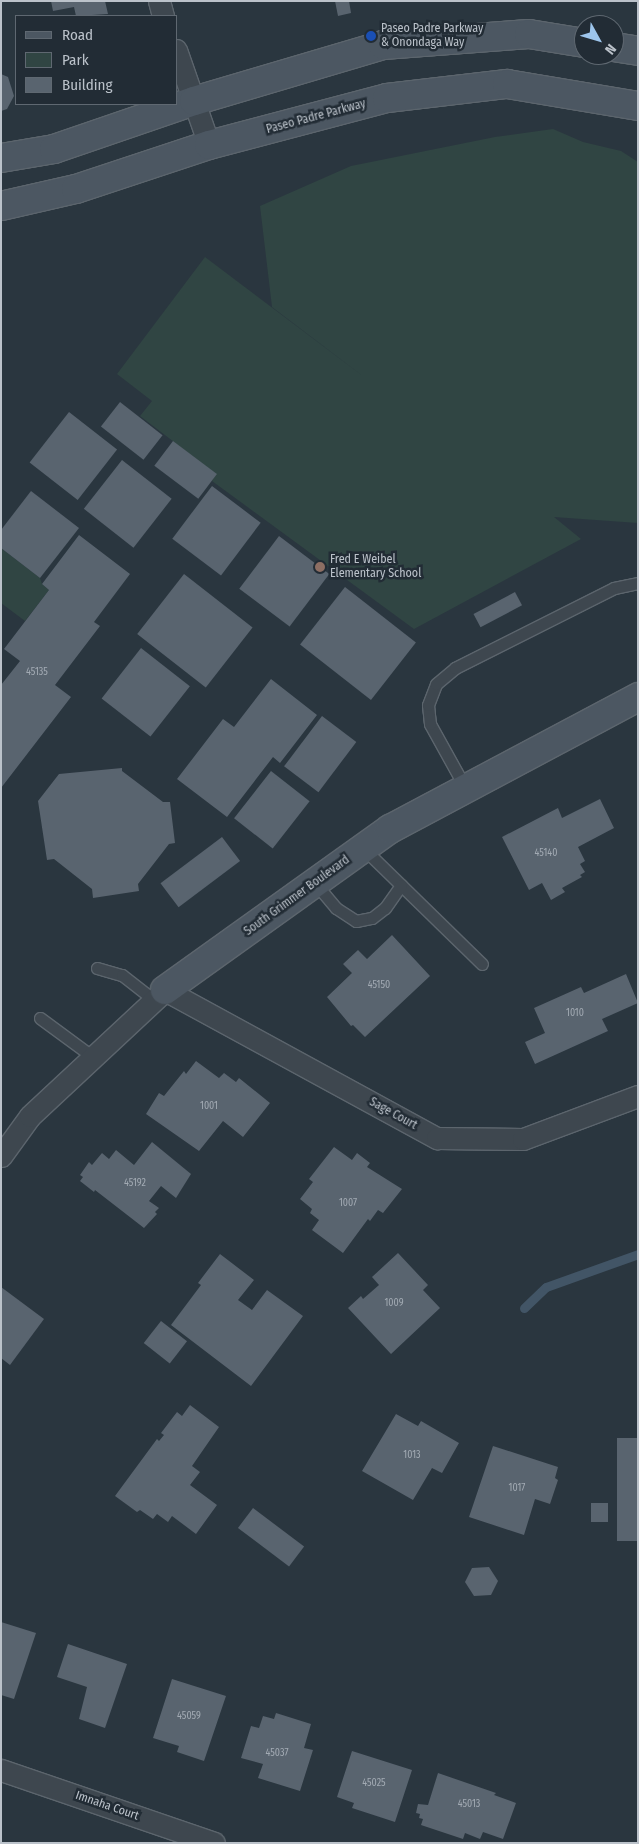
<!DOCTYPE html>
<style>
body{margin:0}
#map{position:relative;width:639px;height:1844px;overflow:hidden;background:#2a363f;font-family:"Fira Sans Condensed",sans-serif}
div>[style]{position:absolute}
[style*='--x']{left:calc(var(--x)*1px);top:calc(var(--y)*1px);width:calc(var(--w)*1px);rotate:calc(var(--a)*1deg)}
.green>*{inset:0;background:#304543}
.stream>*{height:9px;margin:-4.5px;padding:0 4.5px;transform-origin:4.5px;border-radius:4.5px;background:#425566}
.building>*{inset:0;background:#59646f;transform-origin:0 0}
.roads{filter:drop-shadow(1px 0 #5c656d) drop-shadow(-1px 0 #5c656d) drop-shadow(0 1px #5c656d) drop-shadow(0 -1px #5c656d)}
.lane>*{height:11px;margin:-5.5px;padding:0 5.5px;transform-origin:5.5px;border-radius:5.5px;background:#3e474f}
.street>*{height:21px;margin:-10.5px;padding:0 10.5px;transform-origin:10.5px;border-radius:10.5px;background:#3e474f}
.secondary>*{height:28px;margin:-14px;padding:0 14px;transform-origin:14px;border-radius:14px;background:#4c5762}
.dots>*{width:14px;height:14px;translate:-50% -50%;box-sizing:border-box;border:2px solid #222c35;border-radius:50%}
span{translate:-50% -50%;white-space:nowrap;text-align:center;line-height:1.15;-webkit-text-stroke:5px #222c35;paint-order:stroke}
.number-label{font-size:10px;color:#a2aab3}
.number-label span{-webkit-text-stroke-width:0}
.poi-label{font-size:12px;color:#bbc2ca}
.left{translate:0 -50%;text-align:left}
.street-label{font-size:12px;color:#bbc2ca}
.frame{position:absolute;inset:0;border:2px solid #bbc2ca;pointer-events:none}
.legend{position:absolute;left:15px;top:15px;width:162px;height:90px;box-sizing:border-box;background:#222c35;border:1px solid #5f6871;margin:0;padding:6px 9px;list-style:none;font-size:15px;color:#bbc2ca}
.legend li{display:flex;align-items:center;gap:10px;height:25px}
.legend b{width:25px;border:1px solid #5f6871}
.north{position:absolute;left:574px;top:15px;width:50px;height:50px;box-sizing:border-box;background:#222c35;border:1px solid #5f6871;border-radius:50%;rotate:129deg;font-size:14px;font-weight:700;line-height:20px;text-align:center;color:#bbc2ca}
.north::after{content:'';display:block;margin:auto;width:18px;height:22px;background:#9dc5ec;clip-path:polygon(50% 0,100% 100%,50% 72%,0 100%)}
</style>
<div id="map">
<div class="green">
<i style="clip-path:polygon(553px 129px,583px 142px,621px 151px,638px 162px,638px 523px,554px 517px,581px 539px,414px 629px,212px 481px,216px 474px,140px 416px,152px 401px,117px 374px,205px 257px,368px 380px,272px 307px,260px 206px,351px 166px,495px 137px)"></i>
<i style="clip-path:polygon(1px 548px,40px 578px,42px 584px,49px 590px,25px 621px,1px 603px)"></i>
</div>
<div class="stream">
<i style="--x:524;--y:1308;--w:30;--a:-44"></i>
<i style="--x:546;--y:1287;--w:98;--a:-19.7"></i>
</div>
<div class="building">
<i style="clip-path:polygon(51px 1px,105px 1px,108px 14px,76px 16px,74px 7px,53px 11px)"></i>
<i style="clip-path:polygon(335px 1px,349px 1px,351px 13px,338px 16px)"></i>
<i style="clip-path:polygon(1px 74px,8px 77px,14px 96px,7px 109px,1px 111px)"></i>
<i style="left:120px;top:402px;width:54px;height:31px;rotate:38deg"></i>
<i style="left:69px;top:412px;width:61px;height:64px;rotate:38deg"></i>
<i style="left:173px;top:441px;width:55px;height:31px;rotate:37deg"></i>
<i style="left:122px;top:460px;width:63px;height:62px;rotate:38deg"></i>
<i style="left:212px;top:486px;width:61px;height:66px;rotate:37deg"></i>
<i style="clip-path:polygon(31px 491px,79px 528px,40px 578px,1px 548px,1px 530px)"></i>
<i style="clip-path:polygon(79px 535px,130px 574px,94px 622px,100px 626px,55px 685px,71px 697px,1px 788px,1px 685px,20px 661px,4px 649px,49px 590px,42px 584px)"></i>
<i style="left:279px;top:536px;width:63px;height:66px;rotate:37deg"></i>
<i style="left:184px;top:574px;width:87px;height:76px;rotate:38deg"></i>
<i style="left:345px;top:587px;width:90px;height:73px;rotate:38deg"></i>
<i style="left:515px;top:592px;width:15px;height:47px;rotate:62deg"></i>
<i style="left:141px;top:648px;width:62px;height:64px;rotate:38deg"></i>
<i style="clip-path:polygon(271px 679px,317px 715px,280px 763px,273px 757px,227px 817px,177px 779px,223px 719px,234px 727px)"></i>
<i style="left:322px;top:716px;width:43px;height:63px;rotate:37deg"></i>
<i style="clip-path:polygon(122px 768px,122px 771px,163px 802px,170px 802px,175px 843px,169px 844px,138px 884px,139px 891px,93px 898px,92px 889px,54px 859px,47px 860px,38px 801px,59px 774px)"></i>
<i style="left:271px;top:771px;width:49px;height:60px;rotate:38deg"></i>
<i style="clip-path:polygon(600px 799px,614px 828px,578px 847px,585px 861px,580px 864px,585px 872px,580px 875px,582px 877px,562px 888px,565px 892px,551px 900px,542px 883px,529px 890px,502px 837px,558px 808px,562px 818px)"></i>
<i style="left:222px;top:837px;width:30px;height:77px;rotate:53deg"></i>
<i style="clip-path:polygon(392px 935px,430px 976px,365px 1037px,353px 1025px,351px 1026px,327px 997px,352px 973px,343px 964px,358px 950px,367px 959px)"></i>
<i style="clip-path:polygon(626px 974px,638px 1003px,602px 1019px,608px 1031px,535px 1064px,525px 1042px,545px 1033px,534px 1008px,581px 987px,584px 993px)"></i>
<i style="clip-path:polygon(196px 1061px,219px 1078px,224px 1073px,236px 1082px,239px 1078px,270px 1103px,243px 1137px,223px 1121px,199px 1151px,146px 1114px,159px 1093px,164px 1096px,184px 1071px,186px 1074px)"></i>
<i style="clip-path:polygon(152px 1142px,191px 1174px,176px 1198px,161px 1186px,149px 1201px,159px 1208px,155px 1212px,157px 1214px,144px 1228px,95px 1190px,94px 1192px,80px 1181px,83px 1177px,80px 1175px,89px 1162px,92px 1165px,102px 1153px,109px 1159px,116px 1150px,134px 1165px)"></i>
<i style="clip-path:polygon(334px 1147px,352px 1160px,357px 1153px,370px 1163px,367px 1167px,402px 1189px,383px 1213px,378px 1210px,370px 1221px,368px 1219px,343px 1253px,312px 1230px,319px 1220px,310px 1213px,312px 1209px,300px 1199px,313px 1182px,309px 1179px)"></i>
<i style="clip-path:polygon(398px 1253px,428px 1285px,423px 1290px,440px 1308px,391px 1354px,348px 1308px,361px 1296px,363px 1299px,379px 1285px,372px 1277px)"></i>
<i style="clip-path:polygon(220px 1254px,254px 1280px,238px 1300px,252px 1310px,267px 1290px,303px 1316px,251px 1386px,171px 1325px,201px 1285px,198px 1283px)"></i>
<i style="clip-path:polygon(1px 1287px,44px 1319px,10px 1365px,1px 1358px)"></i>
<i style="left:161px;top:1321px;width:33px;height:28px;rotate:38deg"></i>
<i style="clip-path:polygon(190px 1405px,219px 1427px,192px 1466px,200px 1472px,190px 1485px,217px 1505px,196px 1534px,172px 1516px,168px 1522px,157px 1514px,153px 1519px,140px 1510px,137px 1512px,115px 1496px,157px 1439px,159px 1441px,164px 1435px,161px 1433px,177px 1412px,182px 1416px)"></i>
<i style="clip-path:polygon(396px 1414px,418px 1426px,421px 1421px,459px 1443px,442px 1473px,432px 1468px,413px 1500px,362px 1471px)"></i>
<i style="left:617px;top:1438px;width:21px;height:103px"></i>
<i style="clip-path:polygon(493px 1446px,558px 1467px,555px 1478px,558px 1480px,550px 1504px,535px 1499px,524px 1535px,469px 1517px)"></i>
<i style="left:591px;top:1503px;width:17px;height:19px"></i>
<i style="left:253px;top:1508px;width:64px;height:25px;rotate:37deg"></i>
<i style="clip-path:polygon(489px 1567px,498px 1581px,491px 1595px,474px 1596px,465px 1582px,472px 1568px)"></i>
<i style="clip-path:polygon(1px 1622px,36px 1633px,14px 1699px,1px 1695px)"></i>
<i style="clip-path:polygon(68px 1644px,127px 1664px,105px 1728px,79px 1719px,87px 1687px,57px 1677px)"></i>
<i style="clip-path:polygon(172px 1679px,226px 1696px,204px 1761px,177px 1752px,179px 1746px,153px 1738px)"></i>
<i style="clip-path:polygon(276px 1713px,311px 1724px,304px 1748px,313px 1750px,300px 1791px,258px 1778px,263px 1764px,241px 1758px,251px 1726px,259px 1728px,263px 1716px,274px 1719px)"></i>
<i style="clip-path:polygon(352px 1751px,412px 1770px,395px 1822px,352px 1808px,354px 1803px,337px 1797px)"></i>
<i style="clip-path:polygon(438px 1773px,496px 1793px,494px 1795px,516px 1803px,503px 1839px,483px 1832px,480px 1839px,465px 1833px,463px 1839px,421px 1825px,423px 1819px,419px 1818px,420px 1814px,416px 1813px,418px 1804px,428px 1805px)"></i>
</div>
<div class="roads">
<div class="lane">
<i style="--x:466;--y:789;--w:74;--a:-119"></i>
<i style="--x:430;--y:724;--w:19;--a:-96"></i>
<i style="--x:428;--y:705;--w:22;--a:-69"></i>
<i style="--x:436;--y:684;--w:25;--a:-40"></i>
<i style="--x:455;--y:668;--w:178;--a:-26.7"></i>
<i style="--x:614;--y:588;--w:25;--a:-12"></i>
<i style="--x:363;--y:848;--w:166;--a:44.3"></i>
<i style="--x:315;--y:883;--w:33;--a:50"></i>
<i style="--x:336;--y:908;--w:24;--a:33"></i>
<i style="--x:356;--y:921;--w:16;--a:-11"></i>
<i style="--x:372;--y:918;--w:16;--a:-38"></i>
<i style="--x:385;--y:908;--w:28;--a:-55"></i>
<i style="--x:97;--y:968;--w:26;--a:16"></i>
<i style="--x:122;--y:975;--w:41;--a:38"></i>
<i style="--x:40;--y:1018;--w:66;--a:36.3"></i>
</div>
<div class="street">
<i style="--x:159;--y:1;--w:16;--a:75"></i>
<i style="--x:176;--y:50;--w:101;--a:70.8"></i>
<i style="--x:1;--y:1156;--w:49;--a:-54.1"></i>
<i style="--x:30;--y:1116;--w:185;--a:-43"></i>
<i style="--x:165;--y:990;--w:310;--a:28.6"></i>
<i style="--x:437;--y:1138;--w:86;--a:0.7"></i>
<i style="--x:523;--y:1139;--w:123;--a:-20.5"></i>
<i style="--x:1;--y:1770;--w:225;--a:18.9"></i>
</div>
<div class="secondary">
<i style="--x:614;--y:47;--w:24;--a:9"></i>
<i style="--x:1;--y:158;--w:54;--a:-9.6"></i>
<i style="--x:54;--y:149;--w:148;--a:-18.9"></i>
<i style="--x:194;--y:101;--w:197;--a:-16.5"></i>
<i style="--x:383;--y:45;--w:146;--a:-4.3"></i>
<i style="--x:529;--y:34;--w:56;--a:9.3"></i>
<i style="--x:1;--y:206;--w:77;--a:-12.8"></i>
<i style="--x:76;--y:189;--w:140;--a:-18.3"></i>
<i style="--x:209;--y:145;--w:184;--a:-14.8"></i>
<i style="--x:387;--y:98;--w:121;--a:-6.7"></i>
<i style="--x:507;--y:84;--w:133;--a:9.5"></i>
<i style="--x:165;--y:990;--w:277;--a:-35.6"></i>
<i style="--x:390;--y:829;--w:281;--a:-28"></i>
</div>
</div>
<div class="dots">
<i style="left:371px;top:36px;background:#1a4fb4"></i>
<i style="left:320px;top:567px;background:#8d6e63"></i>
</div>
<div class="number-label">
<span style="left:37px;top:673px">45135</span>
<span style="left:546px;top:854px">45140</span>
<span style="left:379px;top:986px">45150</span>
<span style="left:575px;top:1014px">1010</span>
<span style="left:209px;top:1107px">1001</span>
<span style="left:135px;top:1184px">45192</span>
<span style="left:348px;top:1204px">1007</span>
<span style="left:394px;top:1304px">1009</span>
<span style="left:412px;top:1456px">1013</span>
<span style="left:517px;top:1489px">1017</span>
<span style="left:189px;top:1717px">45059</span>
<span style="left:277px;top:1754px">45037</span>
<span style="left:374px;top:1784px">45025</span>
<span style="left:469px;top:1805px">45013</span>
</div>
<div class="poi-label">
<span class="left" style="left:381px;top:36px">Paseo Padre Parkway<br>&amp; Onondaga Way</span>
<span class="left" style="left:330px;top:567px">Fred E Weibel<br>Elementary School</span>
</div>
<div class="street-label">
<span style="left:316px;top:117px;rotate:-15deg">Paseo Padre Parkway</span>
<span style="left:297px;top:896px;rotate:-36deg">South Grimmer Boulevard</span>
<span style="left:393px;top:1114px;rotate:29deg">Sage Court</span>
<span style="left:107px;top:1806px;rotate:19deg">Imnaha Court</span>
</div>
<div class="frame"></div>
<ul class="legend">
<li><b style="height:6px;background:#4c5762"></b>Road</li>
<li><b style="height:14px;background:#304543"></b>Park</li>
<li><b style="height:14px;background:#59646f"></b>Building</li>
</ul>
<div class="north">N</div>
</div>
